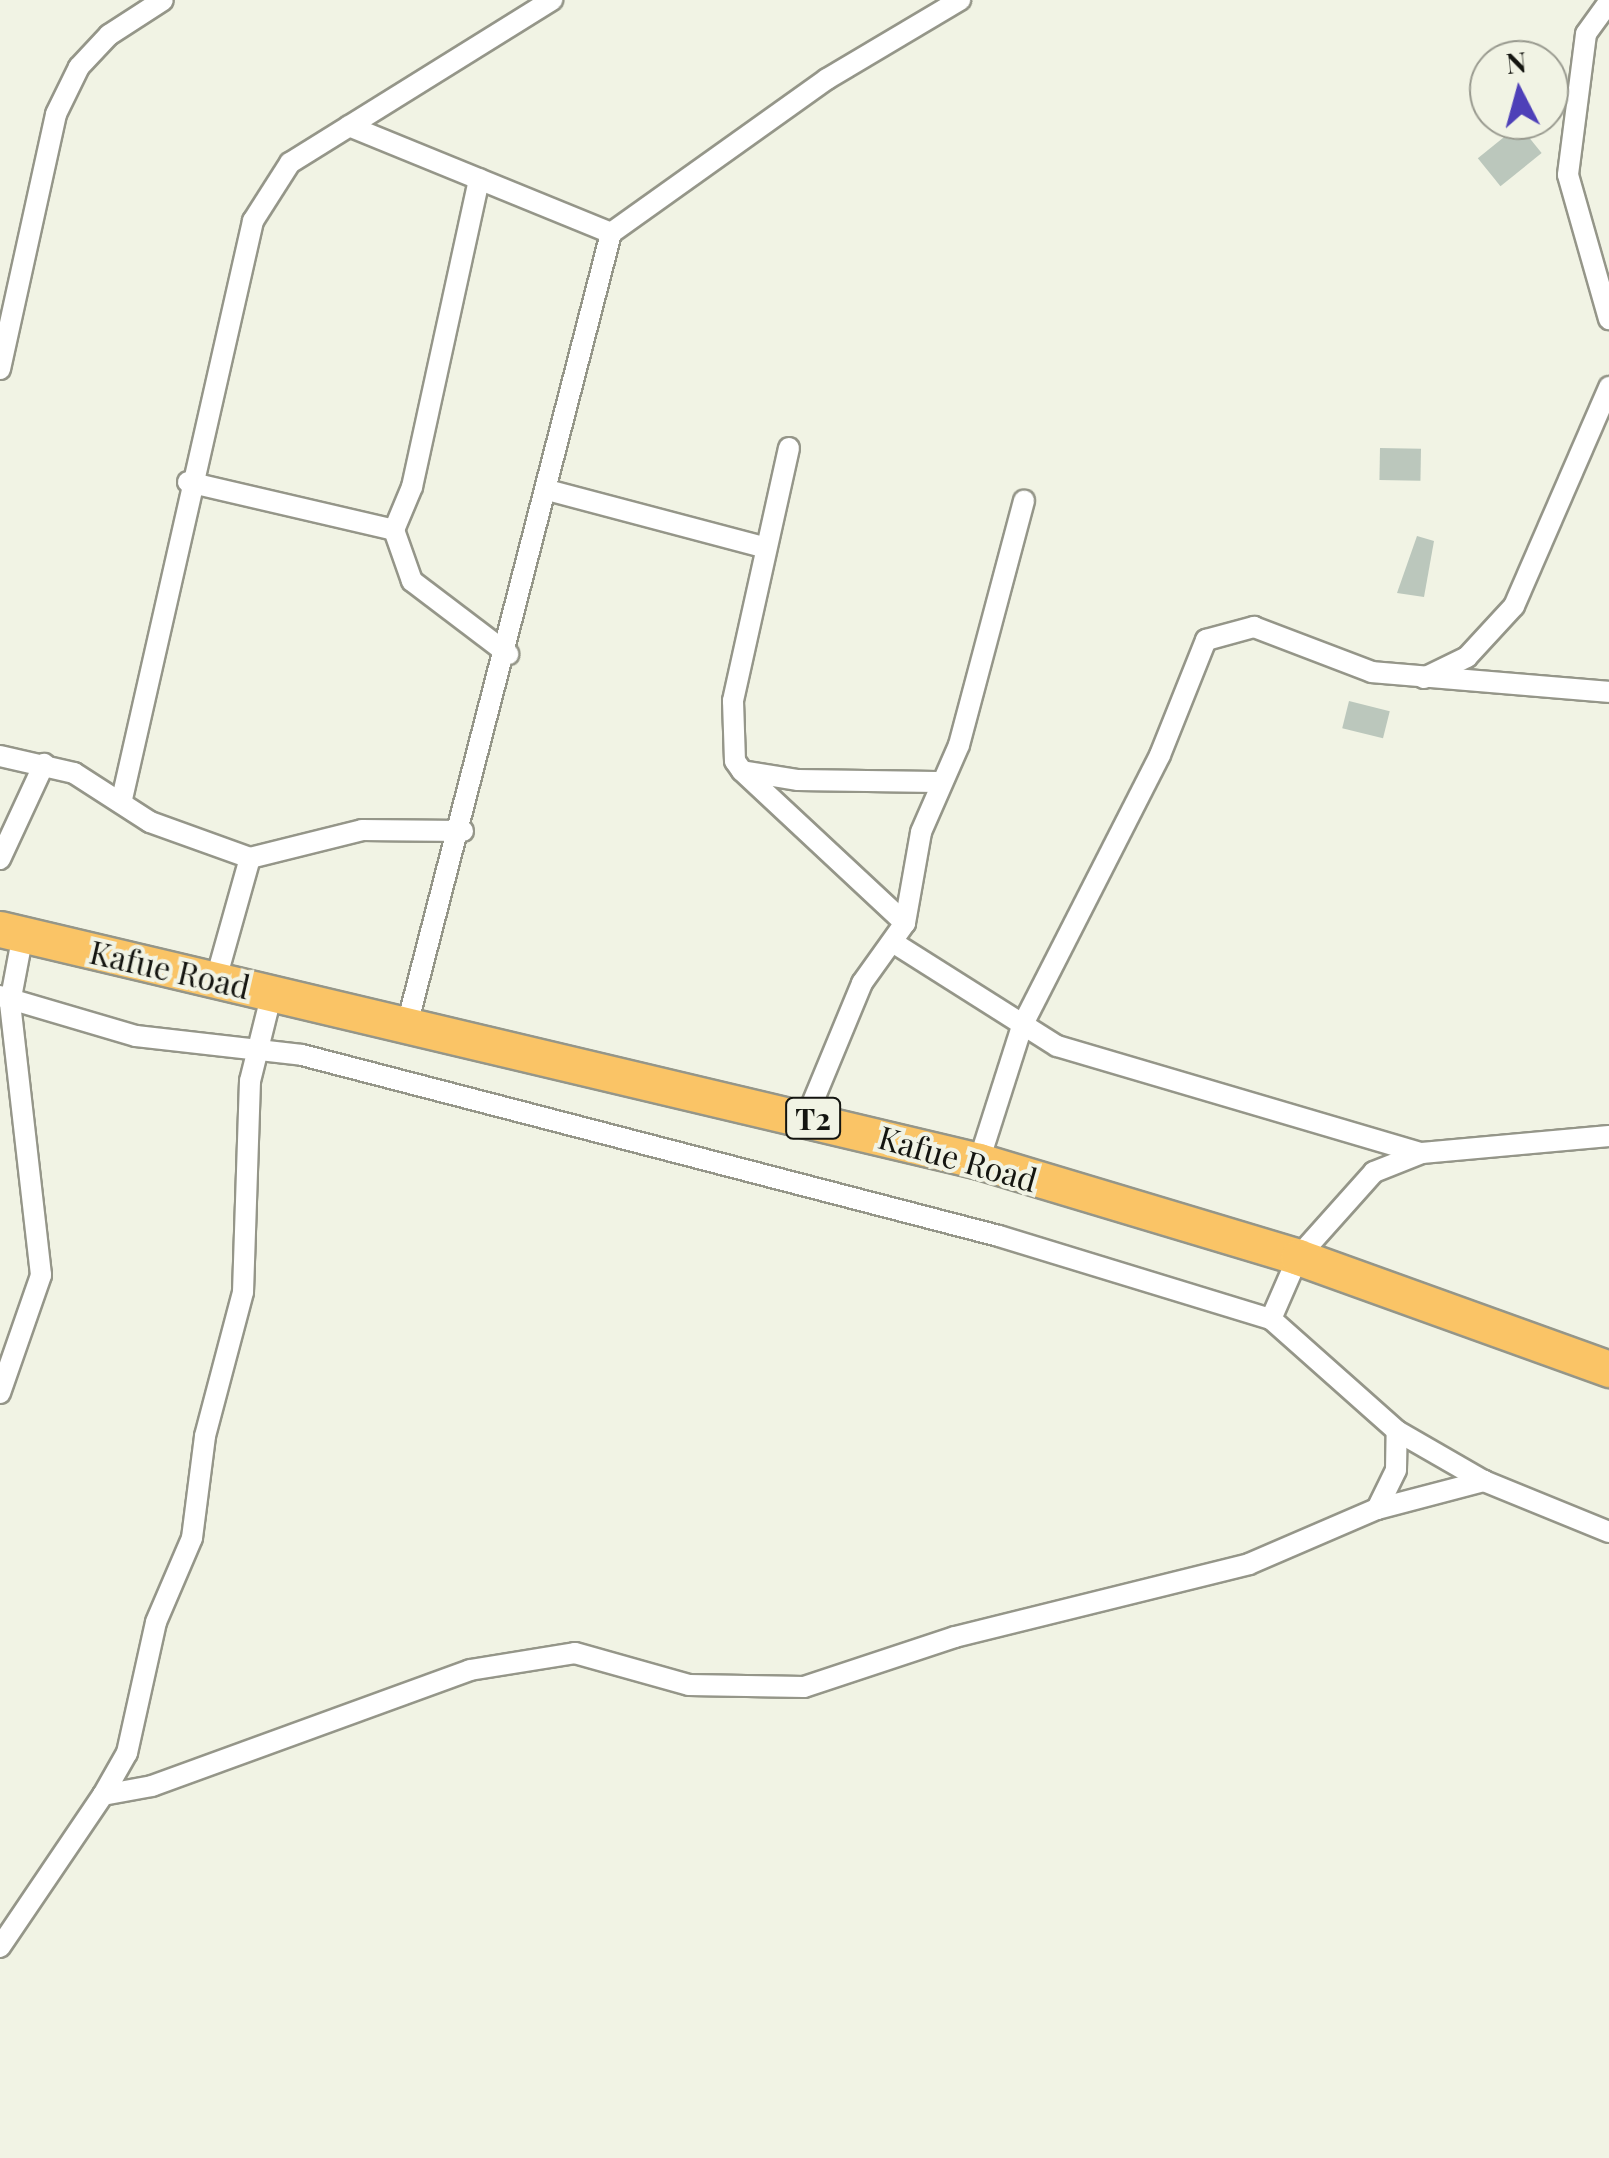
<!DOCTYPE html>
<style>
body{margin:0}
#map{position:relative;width:1609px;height:2158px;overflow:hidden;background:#f1f3e4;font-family:"Playfair Display",serif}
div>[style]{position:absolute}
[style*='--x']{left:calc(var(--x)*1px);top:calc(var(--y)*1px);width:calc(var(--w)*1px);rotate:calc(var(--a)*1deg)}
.building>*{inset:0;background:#bbc7bc;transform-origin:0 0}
.roads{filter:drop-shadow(2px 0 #959689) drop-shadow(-2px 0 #959689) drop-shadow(0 2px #959689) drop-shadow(0 -2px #959689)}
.minor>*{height:20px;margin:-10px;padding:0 10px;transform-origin:10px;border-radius:10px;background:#fff}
.trunk>*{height:35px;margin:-17.5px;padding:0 17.5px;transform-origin:17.5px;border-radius:17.5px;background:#fac466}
span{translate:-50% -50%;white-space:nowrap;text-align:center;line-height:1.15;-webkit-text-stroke:8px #f1f3e4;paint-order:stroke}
.shield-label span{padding:2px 8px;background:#f1f3e4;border:2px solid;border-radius:8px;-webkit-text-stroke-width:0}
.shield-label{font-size:30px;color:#141510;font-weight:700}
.street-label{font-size:32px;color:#141510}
.north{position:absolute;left:1469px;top:40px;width:100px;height:100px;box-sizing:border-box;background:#f1f3e4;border:2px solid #999a8f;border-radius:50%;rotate:354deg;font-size:28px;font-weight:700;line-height:40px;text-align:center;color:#141510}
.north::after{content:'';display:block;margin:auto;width:35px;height:45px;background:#4e40b8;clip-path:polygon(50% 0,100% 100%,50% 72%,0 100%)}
</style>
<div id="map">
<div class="building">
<i style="left:1519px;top:125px;width:36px;height:53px;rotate:51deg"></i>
<i style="left:1380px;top:448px;width:41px;height:32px;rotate:1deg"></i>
<i style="clip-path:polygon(1417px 536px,1434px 541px,1424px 597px,1397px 593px)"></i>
<i style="left:1349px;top:701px;width:42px;height:28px;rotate:14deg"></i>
</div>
<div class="roads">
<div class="minor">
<i style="--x:1609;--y:2;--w:39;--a:126"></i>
<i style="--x:1586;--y:34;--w:142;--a:97.3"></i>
<i style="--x:1568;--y:175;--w:150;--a:74.1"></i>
<i style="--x:349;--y:126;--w:283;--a:22.2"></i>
<i style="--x:0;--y:369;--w:261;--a:-77.6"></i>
<i style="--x:56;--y:114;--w:52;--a:-63.9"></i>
<i style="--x:79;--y:67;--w:44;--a:-46.8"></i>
<i style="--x:109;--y:35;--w:64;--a:-32.9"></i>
<i style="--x:789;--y:448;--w:259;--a:102.5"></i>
<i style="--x:733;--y:701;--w:60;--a:88.1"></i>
<i style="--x:735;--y:761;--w:12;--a:55"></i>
<i style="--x:742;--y:771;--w:57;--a:9.1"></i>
<i style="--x:798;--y:780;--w:138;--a:0.8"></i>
<i style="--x:188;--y:482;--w:212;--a:13.1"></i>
<i style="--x:394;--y:530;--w:47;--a:-67.3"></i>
<i style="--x:412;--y:487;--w:315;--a:-77.7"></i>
<i style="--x:551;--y:491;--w:222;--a:14.8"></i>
<i style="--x:394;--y:530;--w:54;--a:70.6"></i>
<i style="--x:412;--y:581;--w:121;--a:37.2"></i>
<i style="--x:1424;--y:678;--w:48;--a:-26"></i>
<i style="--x:1467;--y:657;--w:69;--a:-47.3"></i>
<i style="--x:1514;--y:606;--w:239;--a:-66.5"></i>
<i style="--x:0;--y:756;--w:76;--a:12.9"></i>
<i style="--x:74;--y:773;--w:90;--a:32.8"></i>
<i style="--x:150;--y:822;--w:106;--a:19.8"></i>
<i style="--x:250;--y:858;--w:126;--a:105.7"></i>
<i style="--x:742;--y:771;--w:223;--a:43"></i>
<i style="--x:122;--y:799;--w:593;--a:-77.23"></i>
<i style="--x:253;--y:221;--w:69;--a:-57.5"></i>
<i style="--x:290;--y:163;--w:309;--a:-31.9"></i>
<i style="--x:250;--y:858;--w:115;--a:-14"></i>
<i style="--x:362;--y:830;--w:101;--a:0.6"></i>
<i style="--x:0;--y:859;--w:105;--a:-65.1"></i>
<i style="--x:894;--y:943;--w:193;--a:32.3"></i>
<i style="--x:1057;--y:1046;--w:378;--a:16.4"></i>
<i style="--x:0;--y:996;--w:142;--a:16.4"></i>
<i style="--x:136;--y:1036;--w:167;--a:6.5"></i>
<i style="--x:302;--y:1055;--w:720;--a:14.56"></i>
<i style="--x:999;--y:1236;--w:284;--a:17"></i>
<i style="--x:408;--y:1021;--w:814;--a:-75.55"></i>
<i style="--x:611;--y:233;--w:265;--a:-35.5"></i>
<i style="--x:827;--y:79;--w:155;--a:-30.7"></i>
<i style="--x:807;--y:1116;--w:144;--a:-67.5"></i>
<i style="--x:862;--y:983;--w:74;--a:-54.4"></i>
<i style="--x:905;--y:923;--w:92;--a:-80"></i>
<i style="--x:921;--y:832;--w:95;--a:-66.4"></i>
<i style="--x:959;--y:745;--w:253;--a:-75.1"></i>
<i style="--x:1609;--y:1136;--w:188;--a:174.8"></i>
<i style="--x:1422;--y:1153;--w:52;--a:158.4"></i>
<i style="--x:1374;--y:1172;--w:114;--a:131.8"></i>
<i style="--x:1298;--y:1257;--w:68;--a:113.5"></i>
<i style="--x:1271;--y:1319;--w:169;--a:41.6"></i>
<i style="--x:1397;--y:1431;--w:100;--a:29.9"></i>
<i style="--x:1484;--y:1481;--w:135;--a:22.2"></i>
<i style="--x:979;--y:1161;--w:142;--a:-72.3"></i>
<i style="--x:1022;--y:1026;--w:304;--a:-63"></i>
<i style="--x:1160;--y:755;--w:124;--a:-68.2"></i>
<i style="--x:1206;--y:640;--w:50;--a:-15.2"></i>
<i style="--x:1254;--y:627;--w:126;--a:20.9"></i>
<i style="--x:1372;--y:672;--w:238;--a:4.8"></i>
<i style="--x:0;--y:1393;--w:125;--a:-70.8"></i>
<i style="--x:41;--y:1275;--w:274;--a:-96.5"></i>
<i style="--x:10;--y:1003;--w:70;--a:-79.3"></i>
<i style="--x:1377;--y:1509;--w:43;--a:-64"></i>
<i style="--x:1396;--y:1470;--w:39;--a:-89"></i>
<i style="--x:103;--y:1795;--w:48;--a:-60.3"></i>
<i style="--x:127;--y:1753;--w:134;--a:-77.5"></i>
<i style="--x:156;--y:1622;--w:91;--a:-66.8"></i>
<i style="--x:192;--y:1538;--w:103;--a:-82.7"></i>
<i style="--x:205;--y:1436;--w:149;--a:-75.2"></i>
<i style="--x:243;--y:1292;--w:211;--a:-88.1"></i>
<i style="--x:250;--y:1081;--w:91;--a:-76"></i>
<i style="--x:0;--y:1947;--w:184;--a:-55.9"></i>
<i style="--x:103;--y:1795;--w:50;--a:-10.4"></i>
<i style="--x:152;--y:1786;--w:338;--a:-20"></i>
<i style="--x:470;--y:1670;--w:106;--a:-9.2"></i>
<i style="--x:575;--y:1653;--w:118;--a:15.7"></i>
<i style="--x:689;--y:1685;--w:115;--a:1"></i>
<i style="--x:804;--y:1687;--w:159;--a:-18.3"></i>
<i style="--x:955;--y:1637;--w:303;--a:-13.9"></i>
<i style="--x:1249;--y:1564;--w:139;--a:-23.3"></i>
<i style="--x:1377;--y:1509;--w:111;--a:-14.7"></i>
</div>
<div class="trunk">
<i style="--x:0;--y:929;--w:1006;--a:13.33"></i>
<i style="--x:979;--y:1161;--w:333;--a:16.7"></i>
<i style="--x:1298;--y:1257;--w:331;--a:19.8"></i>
</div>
</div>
<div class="shield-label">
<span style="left:813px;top:1118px">T2</span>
</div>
<div class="street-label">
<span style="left:170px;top:969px;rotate:13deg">Kafue Road</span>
<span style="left:958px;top:1158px;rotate:16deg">Kafue Road</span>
</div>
<div class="north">N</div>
</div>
